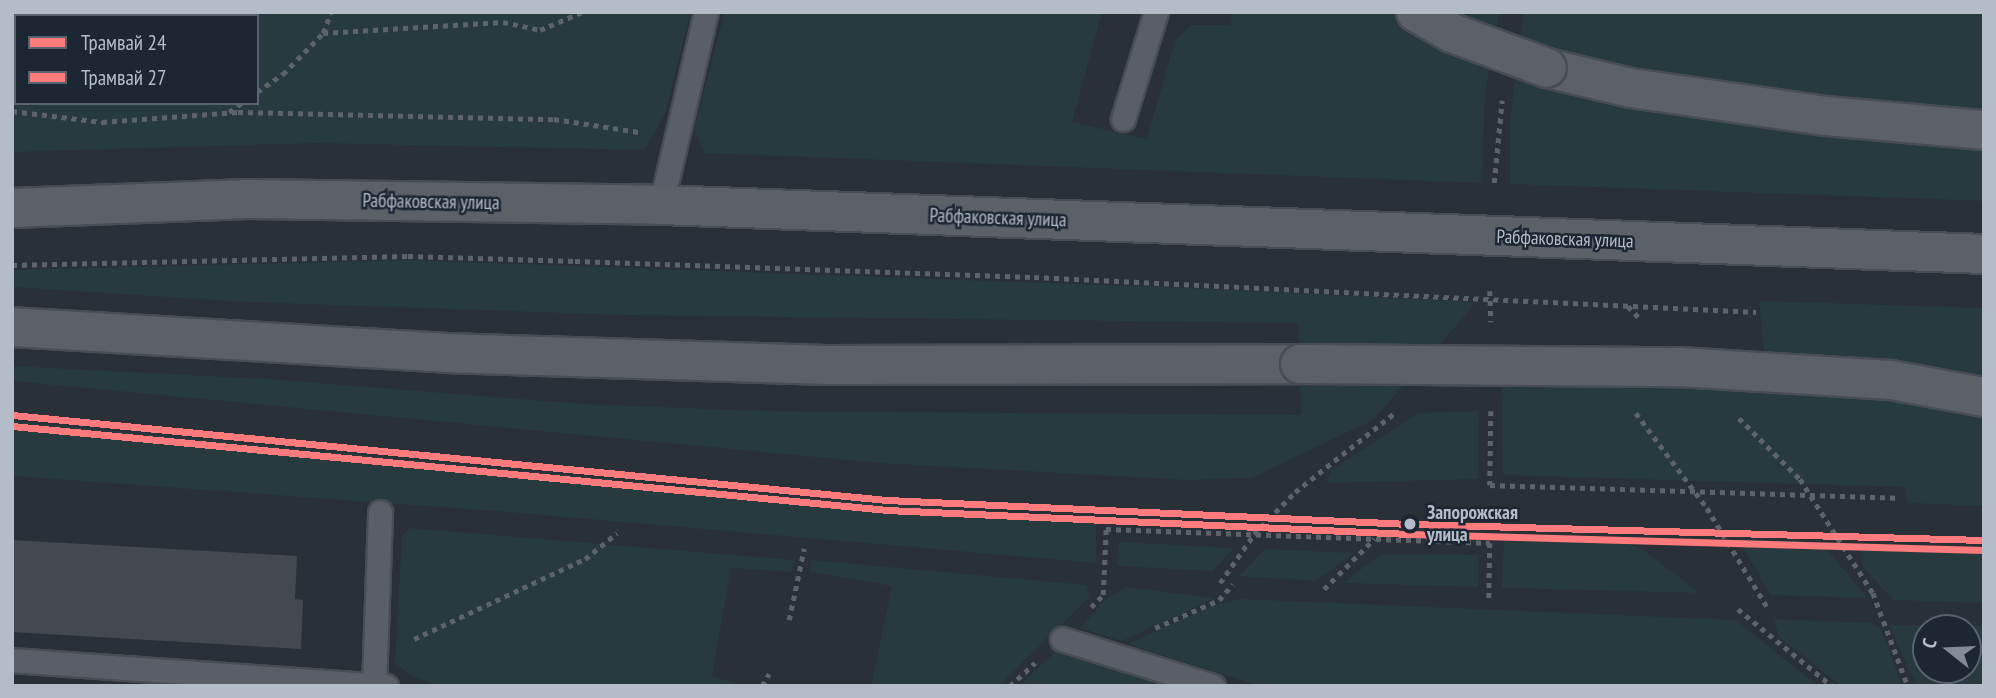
<!DOCTYPE html>
<meta charset="utf-8">
<style>
body{margin:0}
#map{position:relative;width:1996px;height:698px;overflow:hidden;background:#2a3038;font-family:"PT Sans Narrow",sans-serif}
div>[style]{position:absolute}
[style*='--x']{left:calc(var(--x)*1px);top:calc(var(--y)*1px);width:calc(var(--w)*1px);rotate:calc(var(--a)*1deg)}
.green>*{inset:0;background:#273a3e}
.building>*{inset:0;background:#444950}
.path>*{height:4.5px;margin-top:-2.25px;transform-origin:0;background:repeating-linear-gradient(90deg,#5d636a 0 5px,transparent 0 10px)}
.roads{filter:drop-shadow(2px 0 #484c53) drop-shadow(-2px 0 #484c53) drop-shadow(0 2px #484c53) drop-shadow(0 -2px #484c53)}
.service>*{height:23px;margin:-11.5px;padding:0 11.5px;transform-origin:11.5px;border-radius:11.5px;background:#5a5e66}
.primary>*{height:38px;margin:-19px;padding:0 19px;transform-origin:19px;border-radius:19px;background:#5c6168}
.bridges{filter:drop-shadow(2px 0 #484c55) drop-shadow(-2px 0 #484c55) drop-shadow(0 2px #484c55) drop-shadow(0 -2px #484c55)}
.primary-bridge>*{height:38px;margin:-19px;padding:0 19px;transform-origin:19px;border-radius:19px;background:#5c6168}
.tram-1>*{height:7px;margin:-3.5px;padding:0 3.5px;transform-origin:3.5px;border-radius:3.5px;background:#fd7b7d}
.tram-2>*{height:7px;margin:-3.5px;padding:0 3.5px;transform-origin:3.5px;border-radius:3.5px;background:#fd7b7d}
.dots>*{width:19px;height:19px;translate:-50% -50%;box-sizing:border-box;border:4px solid #1d2633;border-radius:50%}
span{translate:-50% -50%;white-space:nowrap;text-align:center;line-height:1.15;-webkit-text-stroke:5px #1d2633;paint-order:stroke}
.street-label{font-size:19px;color:#b4bcc9}
.stop-label{font-size:19px;color:#b4bcc9;font-weight:700}
.left{translate:0 -50%;text-align:left}
.frame{position:absolute;inset:0;border:14px solid #b4bcc9;pointer-events:none}
.legend{position:absolute;left:14px;top:14px;width:245px;height:91px;box-sizing:border-box;background:#1d2633;border:2px solid #59626f;margin:0;padding:9px 12px;list-style:none;font-size:21px;color:#b4bcc9}
.legend li{display:flex;align-items:center;gap:14px;height:35px}
.legend b{width:35px;border:2px solid #59626f}
.north{position:absolute;left:1912px;top:614px;width:70px;height:70px;box-sizing:border-box;background:#1d2633;border:2px solid #59626f;border-radius:50%;rotate:288deg;font-size:19px;font-weight:700;line-height:28px;text-align:center;color:#b4bcc9}
.north::after{content:'';display:block;margin:auto;width:24px;height:32px;background:#848b96;clip-path:polygon(50% 0,100% 100%,50% 72%,0 100%)}
</style>
<div id="map">
<div class="green">
<i style="clip-path:polygon(evenodd,12px 12px,691px 12px,664px 116px,644px 150px,317px 143px,12px 152px,12px 12px,16px 16px,257px 16px,257px 103px,16px 103px,16px 16px)"></i>
<i style="clip-path:polygon(725px 12px,1102px 12px,1072px 122px,1147px 139px,1175px 40px,1192px 25px,1230px 25px,1234px 12px,1499px 12px,1485px 94px,1482px 183px,704px 153px,694px 128px)"></i>
<i style="clip-path:polygon(1524px 12px,1984px 12px,1984px 201px,1510px 184px,1510px 120px)"></i>
<i style="clip-path:polygon(408px 260px,1187px 288px,1472px 302px,1469px 311px,1373px 420px,1252px 478px,1187px 480px,879px 463px,12px 381px,12px 366px,268px 379px,582px 404px,763px 411px,1301px 415px,1299px 323px,625px 315px,246px 302px,12px 287px,12px 270px)"></i>
<i style="clip-path:polygon(1759px 301px,1984px 308px,1984px 506px,1908px 503px,1905px 487px,1503px 475px,1501px 353px,1764px 351px)"></i>
<i style="clip-path:polygon(1479px 411px,1478px 479px,1326px 483px,1332px 470px,1418px 413px)"></i>
<i style="clip-path:polygon(12px 421px,804px 498px,1096px 519px,1096px 563px,497px 511px,12px 476px)"></i>
<i style="clip-path:polygon(410px 528px,613px 545px,795px 560px,792px 572px,731px 568px,712px 676px,744px 686px,439px 686px,412px 676px,395px 663px,402px 536px)"></i>
<i style="clip-path:polygon(1739px 539px,1821px 542px,1867px 598px,1770px 595px)"></i>
<i style="clip-path:polygon(1504px 541px,1623px 542px,1643px 550px,1700px 593px,1502px 588px)"></i>
<i style="clip-path:polygon(1119px 542px,1234px 548px,1213px 571px,1117px 566px)"></i>
<i style="clip-path:polygon(1265px 549px,1354px 553px,1316px 581px,1239px 576px)"></i>
<i style="clip-path:polygon(1861px 550px,1984px 552px,1984px 603px,1893px 600px,1863px 567px)"></i>
<i style="clip-path:polygon(1381px 554px,1479px 555px,1478px 587px,1343px 583px)"></i>
<i style="clip-path:polygon(812px 560px,1086px 585px,1090px 596px,999px 686px,871px 686px,892px 586px,810px 572px)"></i>
<i style="clip-path:polygon(1125px 587px,1215px 598px,1122px 641px,1080px 628px,1106px 599px)"></i>
<i style="clip-path:polygon(1240px 599px,1736px 620px,1818px 686px,1260px 686px,1128px 644px,1214px 605px)"></i>
<i style="clip-path:polygon(1774px 619px,1869px 623px,1880px 628px,1903px 686px,1841px 686px,1779px 637px)"></i>
<i style="clip-path:polygon(evenodd,1889px 625px,1984px 626px,1984px 686px,1917px 686px,1889px 625px,1926px 628px,1968px 628px,1968px 670px,1926px 670px,1926px 628px)"></i>
<i style="clip-path:polygon(1056px 651px,1169px 686px,1019px 686px)"></i>
</div>
<div class="building">
<i style="clip-path:polygon(12px 540px,297px 556px,295px 599px,303px 600px,301px 649px,12px 632px)"></i>
</div>
<div class="path">
<i style="--x:323;--y:33;--w:180;--a:-3.5"></i>
<i style="--x:503;--y:22;--w:38;--a:12"></i>
<i style="--x:540;--y:30;--w:46;--a:-23.2"></i>
<i style="--x:257;--y:92;--w:32;--a:-35"></i>
<i style="--x:283;--y:74;--w:57;--a:-45.7"></i>
<i style="--x:323;--y:33;--w:22;--a:-69"></i>
<i style="--x:12;--y:111;--w:91;--a:7"></i>
<i style="--x:102;--y:122;--w:136;--a:-4.2"></i>
<i style="--x:238;--y:112;--w:316;--a:1.3"></i>
<i style="--x:554;--y:119;--w:86;--a:8.7"></i>
<i style="--x:229;--y:112;--w:16;--a:-35"></i>
<i style="--x:1494;--y:183;--w:83;--a:-84.5"></i>
<i style="--x:12;--y:265;--w:396;--a:-1.3"></i>
<i style="--x:408;--y:256;--w:167;--a:1.7"></i>
<i style="--x:575;--y:261;--w:459;--a:2"></i>
<i style="--x:1034;--y:277;--w:723;--a:2.78"></i>
<i style="--x:1490;--y:291;--w:31;--a:88"></i>
<i style="--x:1628;--y:306;--w:19;--a:47"></i>
<i style="--x:1491;--y:411;--w:74;--a:90.8"></i>
<i style="--x:1490;--y:485;--w:408;--a:1.8"></i>
<i style="--x:1636;--y:413;--w:119;--a:53.2"></i>
<i style="--x:1707;--y:508;--w:119;--a:58.7"></i>
<i style="--x:1739;--y:418;--w:86;--a:45"></i>
<i style="--x:1800;--y:479;--w:135;--a:57.4"></i>
<i style="--x:1873;--y:593;--w:99;--a:69.4"></i>
<i style="--x:1220;--y:583;--w:60;--a:-55.2"></i>
<i style="--x:1254;--y:534;--w:59;--a:-45.7"></i>
<i style="--x:1295;--y:492;--w:129;--a:-38.4"></i>
<i style="--x:1324;--y:589;--w:71;--a:-45"></i>
<i style="--x:1091;--y:607;--w:17;--a:-45"></i>
<i style="--x:1103;--y:595;--w:66;--a:-87.4"></i>
<i style="--x:1106;--y:529;--w:384;--a:2.1"></i>
<i style="--x:1490;--y:543;--w:57;--a:91"></i>
<i style="--x:1738;--y:609;--w:122;--a:39.3"></i>
<i style="--x:789;--y:620;--w:73;--a:-78.1"></i>
<i style="--x:1155;--y:628;--w:70;--a:-23.6"></i>
<i style="--x:1219;--y:600;--w:21;--a:-49"></i>
<i style="--x:414;--y:639;--w:189;--a:-25.1"></i>
<i style="--x:585;--y:559;--w:41;--a:-39.1"></i>
<i style="--x:762;--y:686;--w:14;--a:-60"></i>
<i style="--x:1010;--y:686;--w:34;--a:-43"></i>
</div>
<div class="roads">
<div class="service">
<i style="--x:1123;--y:119;--w:112;--a:-72.9"></i>
<i style="--x:661;--y:205;--w:198;--a:-76.9"></i>
<i style="--x:1062;--y:639;--w:158;--a:17.3"></i>
<i style="--x:12;--y:660;--w:375;--a:4"></i>
<i style="--x:374;--y:686;--w:174;--a:-88"></i>
</div>
<div class="primary">
<i style="--x:1547;--y:68;--w:86;--a:13.4"></i>
<i style="--x:1631;--y:88;--w:197;--a:8.2"></i>
<i style="--x:1826;--y:116;--w:159;--a:5.1"></i>
<i style="--x:12;--y:208;--w:236;--a:-2.2"></i>
<i style="--x:248;--y:199;--w:413;--a:0.8"></i>
<i style="--x:661;--y:205;--w:1324;--a:2.12"></i>
<i style="--x:12;--y:327;--w:434;--a:3.4"></i>
<i style="--x:445;--y:353;--w:381;--a:1.8"></i>
<i style="--x:826;--y:365;--w:474;--a:-0.1"></i>
</div>
</div>
<div class="bridges">
<div class="primary-bridge">
<i style="--x:1416;--y:12;--w:42;--a:30.3"></i>
<i style="--x:1452;--y:33;--w:101;--a:20.2"></i>
<i style="--x:1300;--y:364;--w:379;--a:0.5"></i>
<i style="--x:1679;--y:367;--w:212;--a:3.5"></i>
<i style="--x:1891;--y:380;--w:95;--a:10.4"></i>
</div>
</div>
<div class="tram-1">
<i style="--x:12;--y:415;--w:879;--a:5.55"></i>
<i style="--x:887;--y:500;--w:524;--a:2.63"></i>
<i style="--x:1410;--y:524;--w:574;--a:1.6"></i>
</div>
<div class="tram-2">
<i style="--x:12;--y:426;--w:879;--a:5.48"></i>
<i style="--x:887;--y:510;--w:524;--a:2.63"></i>
<i style="--x:1410;--y:534;--w:574;--a:1.6"></i>
</div>
<div class="dots">
<i style="left:1410px;top:524px;background:#b4bcc9"></i>
</div>
<div class="street-label">
<span style="left:431px;top:202px;rotate:1deg">Рабфаковская улица</span>
<span style="left:998px;top:218px;rotate:2deg">Рабфаковская улица</span>
<span style="left:1565px;top:239px;rotate:2deg">Рабфаковская улица</span>
</div>
<div class="stop-label">
<span class="left" style="left:1427px;top:524px">Запорожская<br>улица</span>
</div>
<div class="frame"></div>
<ul class="legend">
<li><b style="height:9px;background:#fd7b7d"></b>Трамвай 24</li>
<li><b style="height:9px;background:#fd7b7d"></b>Трамвай 27</li>
</ul>
<div class="north">С</div>
</div>
